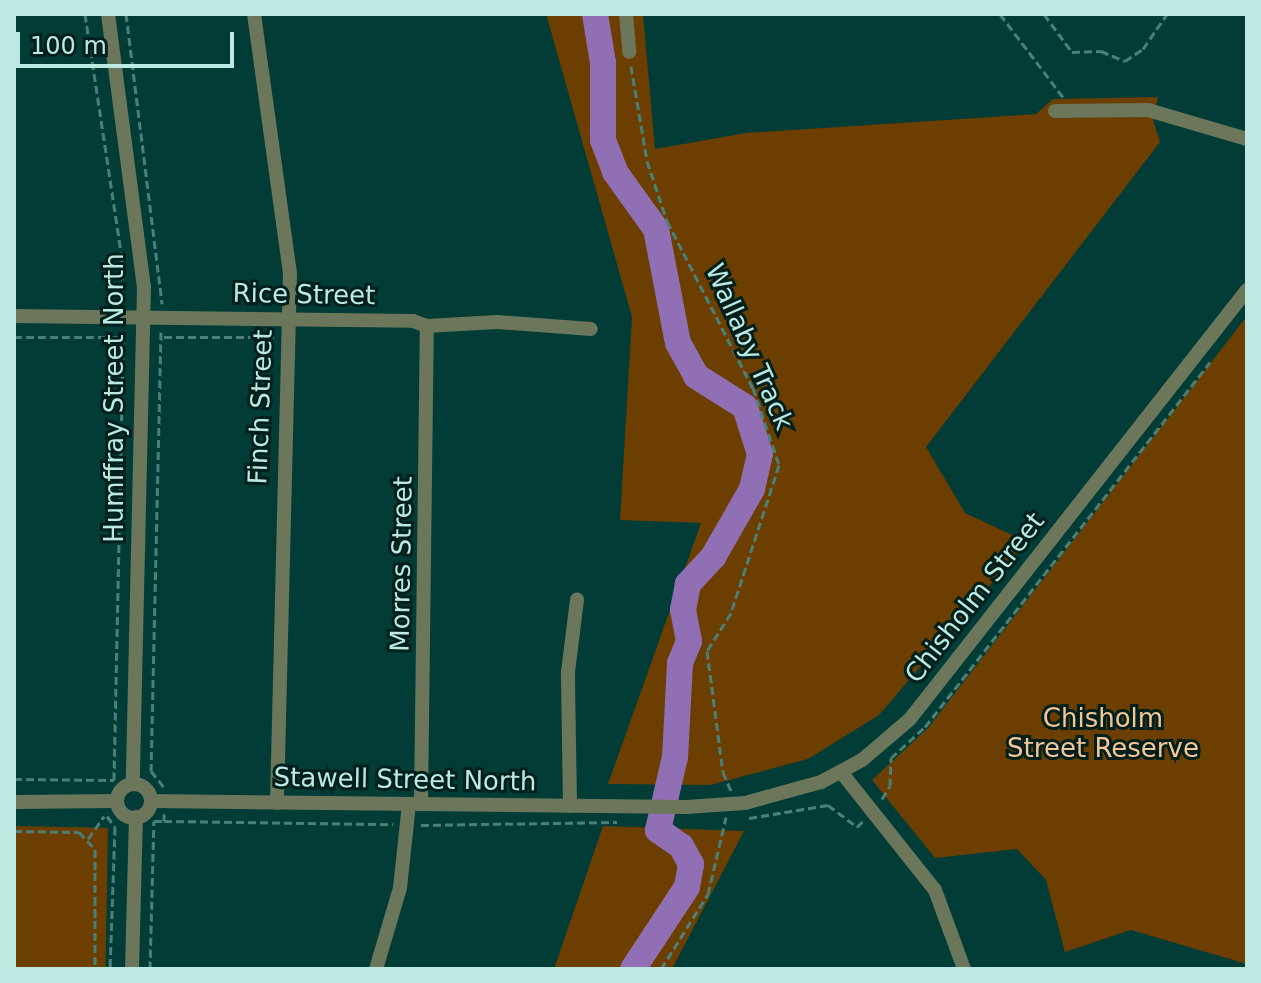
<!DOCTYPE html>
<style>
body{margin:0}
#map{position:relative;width:1261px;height:983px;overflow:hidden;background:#013c37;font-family:"DejaVu Sans",sans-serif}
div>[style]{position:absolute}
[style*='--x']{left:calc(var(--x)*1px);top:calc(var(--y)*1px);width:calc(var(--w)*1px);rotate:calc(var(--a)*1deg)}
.green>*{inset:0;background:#6c3e00;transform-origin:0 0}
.river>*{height:26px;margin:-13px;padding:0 13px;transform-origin:13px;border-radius:13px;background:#916fb5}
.path>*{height:3px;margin-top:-1.5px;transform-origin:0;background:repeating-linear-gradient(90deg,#4a807a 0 8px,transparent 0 12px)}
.minor>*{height:14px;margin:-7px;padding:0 7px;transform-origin:7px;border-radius:7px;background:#6b765b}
.minor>.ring{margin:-7px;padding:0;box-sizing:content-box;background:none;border:14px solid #6b765b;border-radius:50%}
span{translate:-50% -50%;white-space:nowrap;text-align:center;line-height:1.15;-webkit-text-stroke:6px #01201d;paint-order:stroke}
.street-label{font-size:26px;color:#bde9e3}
.park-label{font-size:26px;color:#f5c596}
.frame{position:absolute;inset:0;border:16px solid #bde9e3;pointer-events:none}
.scale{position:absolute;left:16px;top:32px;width:218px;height:36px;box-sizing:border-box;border:4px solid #bde9e3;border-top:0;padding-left:10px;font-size:24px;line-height:28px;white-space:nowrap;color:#bde9e3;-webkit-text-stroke:6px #01201d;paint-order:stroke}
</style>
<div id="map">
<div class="green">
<i style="clip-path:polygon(546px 14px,643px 14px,655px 149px,746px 133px,1036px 114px,1053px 99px,1158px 97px,1153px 120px,1160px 142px,926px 447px,965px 513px,1027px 542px,879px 715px,808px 759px,710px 785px,608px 784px,701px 523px,620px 520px,632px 317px)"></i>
<i style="clip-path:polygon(1247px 316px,1247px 964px,1131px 930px,1065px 952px,1046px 880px,1017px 849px,935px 858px,872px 780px,928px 728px)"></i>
<i style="left:14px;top:826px;width:94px;height:143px;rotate:1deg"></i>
<i style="clip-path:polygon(603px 826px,744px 831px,672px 969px,554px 969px)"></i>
</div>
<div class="river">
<i style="--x:595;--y:14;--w:50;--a:80.7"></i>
<i style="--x:603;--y:63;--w:77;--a:90"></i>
<i style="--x:603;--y:140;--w:34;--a:69"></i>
<i style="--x:615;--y:172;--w:70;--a:54.3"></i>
<i style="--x:656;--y:229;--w:116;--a:79.1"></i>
<i style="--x:678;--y:343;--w:38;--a:61"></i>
<i style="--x:696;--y:376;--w:58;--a:32.3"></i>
<i style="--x:745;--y:407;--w:49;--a:72.3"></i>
<i style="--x:760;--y:454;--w:36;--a:103"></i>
<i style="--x:752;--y:489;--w:78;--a:119.8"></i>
<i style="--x:713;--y:557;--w:37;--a:133"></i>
<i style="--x:688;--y:584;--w:26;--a:101"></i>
<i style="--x:683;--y:610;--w:32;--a:79"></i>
<i style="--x:689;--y:641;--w:24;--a:112"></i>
<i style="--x:680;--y:663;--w:94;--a:93"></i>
<i style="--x:675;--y:757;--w:75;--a:103.1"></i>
<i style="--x:658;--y:830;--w:28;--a:35"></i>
<i style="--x:681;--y:846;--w:21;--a:61"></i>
<i style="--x:691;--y:864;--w:23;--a:100"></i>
<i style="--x:687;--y:887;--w:98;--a:123.4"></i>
</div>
<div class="path">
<i style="--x:85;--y:14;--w:249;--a:81.4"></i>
<i style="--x:122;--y:260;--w:45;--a:88.7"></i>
<i style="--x:126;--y:14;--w:292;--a:82.9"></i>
<i style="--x:1000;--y:14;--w:104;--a:52.8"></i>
<i style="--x:1044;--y:14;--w:47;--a:53.6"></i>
<i style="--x:1072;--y:52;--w:29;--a:-2"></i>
<i style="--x:1101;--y:51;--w:26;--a:23"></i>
<i style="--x:1125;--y:61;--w:22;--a:-34"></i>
<i style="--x:1143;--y:49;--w:42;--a:-55.6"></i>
<i style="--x:631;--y:66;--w:96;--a:80.4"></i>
<i style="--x:647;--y:161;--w:63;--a:71.6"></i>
<i style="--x:667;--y:221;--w:188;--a:62.8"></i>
<i style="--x:753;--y:388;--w:81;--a:71.3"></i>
<i style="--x:779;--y:465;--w:156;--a:108"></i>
<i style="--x:731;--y:613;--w:45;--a:122.3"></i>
<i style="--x:707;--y:651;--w:122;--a:82.5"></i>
<i style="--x:723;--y:772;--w:21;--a:67"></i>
<i style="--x:161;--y:332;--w:439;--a:91.3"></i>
<i style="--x:151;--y:771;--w:21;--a:51"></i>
<i style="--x:14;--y:337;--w:108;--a:0"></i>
<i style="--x:164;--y:337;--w:110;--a:0"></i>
<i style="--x:14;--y:779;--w:100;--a:0.6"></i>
<i style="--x:114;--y:780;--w:448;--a:-88.8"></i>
<i style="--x:882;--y:799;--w:15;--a:-58"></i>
<i style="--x:890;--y:786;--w:28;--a:-88"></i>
<i style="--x:891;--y:758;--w:46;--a:-42.4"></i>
<i style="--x:925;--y:727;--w:463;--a:-52"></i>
<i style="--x:107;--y:816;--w:14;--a:54"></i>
<i style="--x:115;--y:827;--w:142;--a:92"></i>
<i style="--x:749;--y:818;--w:80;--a:-9.3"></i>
<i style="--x:828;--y:805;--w:36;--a:37"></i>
<i style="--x:857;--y:827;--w:10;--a:-45"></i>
<i style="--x:164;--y:821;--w:229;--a:0.8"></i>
<i style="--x:421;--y:825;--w:196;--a:-0.9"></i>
<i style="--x:14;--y:831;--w:65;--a:0.9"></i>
<i style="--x:79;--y:832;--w:23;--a:47"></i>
<i style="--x:95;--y:849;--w:120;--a:90"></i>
<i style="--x:88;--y:839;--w:28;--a:-55"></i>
<i style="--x:150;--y:969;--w:148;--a:-88.5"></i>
<i style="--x:154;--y:821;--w:10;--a:0"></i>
<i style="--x:164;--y:821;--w:7;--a:-90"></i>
<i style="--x:661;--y:969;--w:89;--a:-57.9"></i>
<i style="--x:708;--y:894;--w:79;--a:-76.8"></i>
</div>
<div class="minor">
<i style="--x:108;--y:14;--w:274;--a:82.5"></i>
<i style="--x:144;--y:286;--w:498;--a:91.3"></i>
<i style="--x:254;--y:14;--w:261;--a:82.1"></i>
<i style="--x:290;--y:273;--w:530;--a:91.41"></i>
<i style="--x:626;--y:14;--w:38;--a:85"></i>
<i style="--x:1055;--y:111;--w:93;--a:-0.6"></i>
<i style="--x:1148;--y:110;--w:103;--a:16.3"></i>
<i style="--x:14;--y:316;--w:399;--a:0.7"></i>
<i style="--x:413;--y:321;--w:15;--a:20"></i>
<i style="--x:427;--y:326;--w:70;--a:-3.3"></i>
<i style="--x:497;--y:322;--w:94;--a:4.3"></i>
<i style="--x:841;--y:772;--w:151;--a:51.5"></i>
<i style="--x:935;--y:890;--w:84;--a:69.8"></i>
<i class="ring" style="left:117px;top:784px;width:20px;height:20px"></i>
<i style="--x:151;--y:801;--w:535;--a:0.64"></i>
<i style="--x:686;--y:807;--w:59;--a:-3.9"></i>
<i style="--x:745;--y:803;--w:79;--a:-15.4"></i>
<i style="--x:821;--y:782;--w:47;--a:-28.2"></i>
<i style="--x:862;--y:760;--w:63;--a:-40.5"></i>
<i style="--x:910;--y:719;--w:546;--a:-51.85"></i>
<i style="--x:14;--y:802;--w:103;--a:-0.6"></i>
<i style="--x:421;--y:804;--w:478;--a:-89.3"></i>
<i style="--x:570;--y:806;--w:134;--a:-90.9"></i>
<i style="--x:568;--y:672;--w:73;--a:-82.9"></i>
<i style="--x:132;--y:969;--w:152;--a:-88.5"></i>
<i style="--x:376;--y:969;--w:84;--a:-73.5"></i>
<i style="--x:400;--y:888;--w:84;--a:-83.9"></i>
</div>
<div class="street-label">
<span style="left:304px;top:295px;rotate:1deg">Rice Street</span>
<span style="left:749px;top:347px;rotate:66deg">Wallaby Track</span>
<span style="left:115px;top:398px;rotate:-90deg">Humffray Street North</span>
<span style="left:261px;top:407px;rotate:-88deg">Finch Street</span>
<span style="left:402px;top:564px;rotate:-89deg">Morres Street</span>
<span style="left:975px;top:598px;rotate:-52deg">Chisholm Street</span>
<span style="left:405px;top:780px;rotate:1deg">Stawell Street North</span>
</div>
<div class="park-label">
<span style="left:1103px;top:734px">Chisholm<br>Street Reserve</span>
</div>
<div class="frame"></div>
<div class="scale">100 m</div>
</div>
